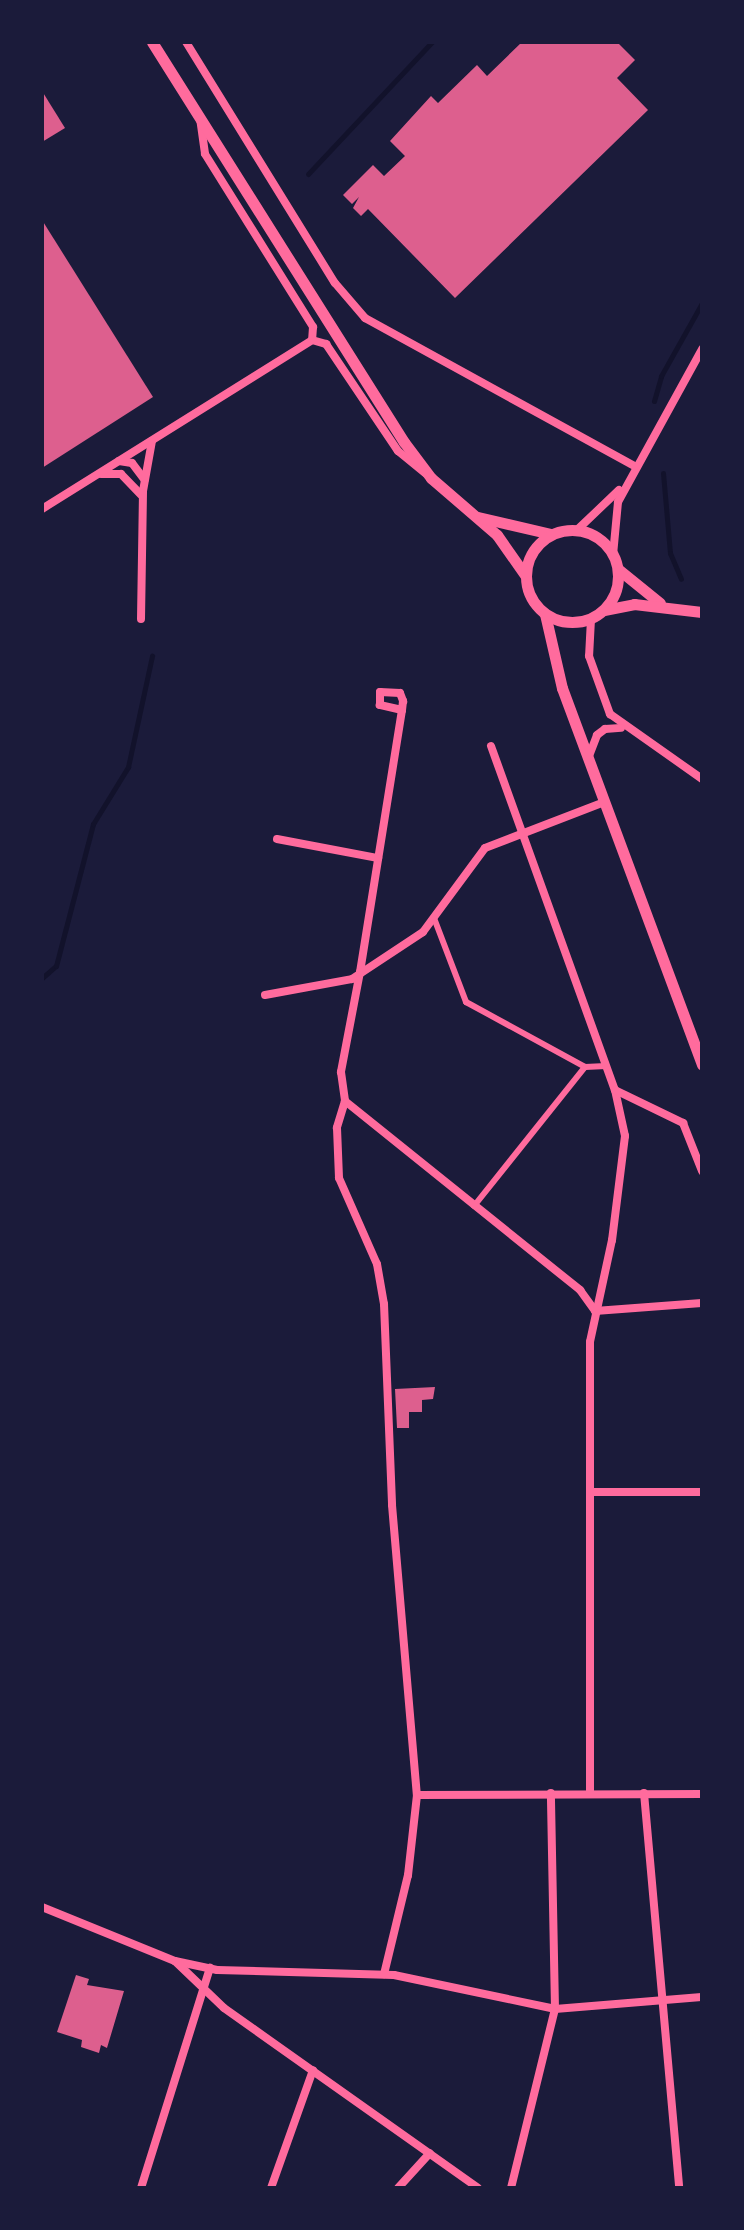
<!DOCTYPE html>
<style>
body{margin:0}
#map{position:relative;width:744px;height:2230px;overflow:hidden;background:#1b1b3a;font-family:Karla,sans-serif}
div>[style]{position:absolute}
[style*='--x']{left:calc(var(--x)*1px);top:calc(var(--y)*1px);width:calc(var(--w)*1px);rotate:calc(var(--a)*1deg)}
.stream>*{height:5px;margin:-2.5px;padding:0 2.5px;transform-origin:2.5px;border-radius:2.5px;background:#12122b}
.building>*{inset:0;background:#dd5f8e}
.pedestrian>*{height:6px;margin:-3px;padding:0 3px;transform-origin:3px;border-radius:3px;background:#ff6b9d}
.minor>*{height:8px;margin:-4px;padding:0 4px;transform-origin:4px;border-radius:4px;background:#ff6b9d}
.tertiary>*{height:11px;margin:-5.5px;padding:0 5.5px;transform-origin:5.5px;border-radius:5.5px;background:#ff6b9d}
.tertiary>.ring{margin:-5.5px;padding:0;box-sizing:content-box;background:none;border:11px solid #ff6b9d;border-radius:50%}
span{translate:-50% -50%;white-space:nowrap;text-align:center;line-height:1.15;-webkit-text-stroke:8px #1b1b3a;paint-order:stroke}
.frame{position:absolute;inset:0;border:44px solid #1b1b3a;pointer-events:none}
</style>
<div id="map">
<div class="stream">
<i style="--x:308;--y:174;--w:181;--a:-46.8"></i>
<i style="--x:654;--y:401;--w:26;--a:-74"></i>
<i style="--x:661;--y:376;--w:84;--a:-60.7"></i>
<i style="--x:663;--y:473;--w:80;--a:85"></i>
<i style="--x:670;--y:553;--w:28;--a:67"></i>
<i style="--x:42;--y:978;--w:18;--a:-41"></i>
<i style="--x:56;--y:966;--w:147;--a:-75.4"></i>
<i style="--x:93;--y:824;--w:67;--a:-58.4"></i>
<i style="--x:128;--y:767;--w:114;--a:-77.8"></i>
</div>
<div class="building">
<i style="clip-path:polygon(522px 42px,617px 42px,635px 60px,617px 78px,648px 110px,455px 298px,368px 209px,361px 216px,353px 208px,359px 197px,352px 204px,343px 195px,373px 165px,384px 176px,405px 156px,390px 141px,431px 96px,438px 103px,477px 65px,487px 76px)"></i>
<i style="clip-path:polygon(42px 91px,65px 128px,42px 142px)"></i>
<i style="clip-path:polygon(42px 220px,153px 397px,42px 468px)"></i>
<i style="clip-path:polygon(435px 1387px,433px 1399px,422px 1400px,422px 1412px,409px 1412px,409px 1428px,397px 1428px,395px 1389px)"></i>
<i style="clip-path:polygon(76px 1975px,89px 1979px,87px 1985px,124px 1991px,107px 2048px,101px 2045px,99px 2053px,81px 2047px,82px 2040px,57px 2032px)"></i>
</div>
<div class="pedestrian">
<i style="--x:434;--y:918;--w:90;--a:69.1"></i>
<i style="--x:466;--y:1002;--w:136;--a:28.6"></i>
<i style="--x:474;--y:1206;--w:178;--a:-51.4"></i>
<i style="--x:585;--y:1067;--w:21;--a:-3"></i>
</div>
<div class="minor">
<i style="--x:186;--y:42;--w:283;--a:58.3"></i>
<i style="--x:335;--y:283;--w:46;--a:49.4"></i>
<i style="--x:365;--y:318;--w:309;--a:28.8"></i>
<i style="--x:200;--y:118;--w:36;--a:82"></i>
<i style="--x:205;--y:154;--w:204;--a:58"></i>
<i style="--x:313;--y:327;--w:13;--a:94"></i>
<i style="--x:312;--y:340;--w:15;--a:16"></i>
<i style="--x:326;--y:344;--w:129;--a:56.1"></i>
<i style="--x:398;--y:451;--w:35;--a:39"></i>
<i style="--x:119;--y:461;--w:13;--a:9"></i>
<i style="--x:132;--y:463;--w:21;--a:53"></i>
<i style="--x:101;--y:474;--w:20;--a:0"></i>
<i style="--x:121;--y:474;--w:29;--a:46"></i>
<i style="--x:42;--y:509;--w:319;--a:-32"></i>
<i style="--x:577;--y:530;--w:58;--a:-43.6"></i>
<i style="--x:613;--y:555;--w:53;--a:-84.6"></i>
<i style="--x:618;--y:502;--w:175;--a:-61.2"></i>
<i style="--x:141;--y:619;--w:128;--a:-89.1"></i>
<i style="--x:143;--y:491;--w:51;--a:-79.8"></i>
<i style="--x:591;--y:619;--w:37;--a:93"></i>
<i style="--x:589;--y:656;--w:62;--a:70.1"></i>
<i style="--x:610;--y:714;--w:113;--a:35.2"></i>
<i style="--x:402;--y:710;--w:23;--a:-167"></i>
<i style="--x:380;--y:705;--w:13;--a:-90"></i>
<i style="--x:380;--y:692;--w:20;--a:3"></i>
<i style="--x:400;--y:693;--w:9;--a:69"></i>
<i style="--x:403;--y:701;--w:9;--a:96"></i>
<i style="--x:402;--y:710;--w:265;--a:99.1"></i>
<i style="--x:360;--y:972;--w:102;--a:100.8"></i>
<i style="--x:341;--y:1072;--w:29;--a:82"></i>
<i style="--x:345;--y:1101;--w:302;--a:38.8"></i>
<i style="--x:580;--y:1290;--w:26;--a:54"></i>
<i style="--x:595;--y:1311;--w:107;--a:-4.3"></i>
<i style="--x:491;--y:746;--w:366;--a:70.2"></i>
<i style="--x:615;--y:1090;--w:47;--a:77.7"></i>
<i style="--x:625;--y:1136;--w:105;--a:97.1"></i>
<i style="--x:612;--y:1240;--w:104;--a:102.2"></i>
<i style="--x:590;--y:1342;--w:451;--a:90"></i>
<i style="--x:589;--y:756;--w:22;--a:-69"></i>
<i style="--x:597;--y:735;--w:10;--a:-37"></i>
<i style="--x:605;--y:729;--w:16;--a:-4"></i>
<i style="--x:277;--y:839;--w:103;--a:10.7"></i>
<i style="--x:265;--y:995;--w:88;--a:-10.4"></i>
<i style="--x:352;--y:979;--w:85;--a:-33.5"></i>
<i style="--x:423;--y:932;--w:104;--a:-53.6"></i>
<i style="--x:485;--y:848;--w:128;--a:-21.1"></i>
<i style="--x:615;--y:1090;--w:76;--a:25.9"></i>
<i style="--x:683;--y:1123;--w:52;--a:68.4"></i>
<i style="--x:345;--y:1101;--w:28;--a:107"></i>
<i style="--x:337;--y:1128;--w:50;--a:87.7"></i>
<i style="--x:339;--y:1178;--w:94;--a:66.2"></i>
<i style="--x:377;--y:1264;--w:41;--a:80.1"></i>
<i style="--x:384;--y:1304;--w:201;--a:87.7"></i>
<i style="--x:392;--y:1505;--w:291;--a:85.1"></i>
<i style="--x:417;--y:1795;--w:81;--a:96.4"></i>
<i style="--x:408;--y:1875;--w:102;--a:103.6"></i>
<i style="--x:590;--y:1492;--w:112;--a:0"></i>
<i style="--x:644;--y:1793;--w:397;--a:84.9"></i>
<i style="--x:417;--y:1795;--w:285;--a:-0.2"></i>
<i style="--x:42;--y:1907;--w:144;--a:22.1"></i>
<i style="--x:175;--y:1961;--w:43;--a:12.1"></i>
<i style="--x:217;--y:1970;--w:177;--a:1.6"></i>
<i style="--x:394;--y:1975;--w:165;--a:11.9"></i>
<i style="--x:555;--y:2009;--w:147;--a:-4.7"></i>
<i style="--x:176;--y:1962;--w:66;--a:43.8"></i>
<i style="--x:224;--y:2008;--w:311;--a:35.3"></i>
<i style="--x:141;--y:2188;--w:231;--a:-72.6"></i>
<i style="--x:271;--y:2188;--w:125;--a:-70.4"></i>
<i style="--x:398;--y:2188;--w:47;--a:-47.6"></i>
<i style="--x:511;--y:2188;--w:184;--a:-76.2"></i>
<i style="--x:555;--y:2009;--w:216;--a:-91.1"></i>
</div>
<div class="tertiary">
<i style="--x:152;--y:42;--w:473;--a:57.8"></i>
<i style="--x:404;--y:442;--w:45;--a:53.1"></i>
<i style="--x:431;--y:478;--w:87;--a:40.8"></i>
<i style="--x:497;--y:535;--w:49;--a:55"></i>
<i style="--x:478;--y:517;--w:75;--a:13.1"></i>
<i class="ring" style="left:526px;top:530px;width:81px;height:81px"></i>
<i style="--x:618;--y:569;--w:54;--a:39"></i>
<i style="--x:604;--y:610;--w:31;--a:-11"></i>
<i style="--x:634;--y:604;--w:68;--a:6.7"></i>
<i style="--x:545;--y:614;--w:76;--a:77.1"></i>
<i style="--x:562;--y:688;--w:402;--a:69.6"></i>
</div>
<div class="frame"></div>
</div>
